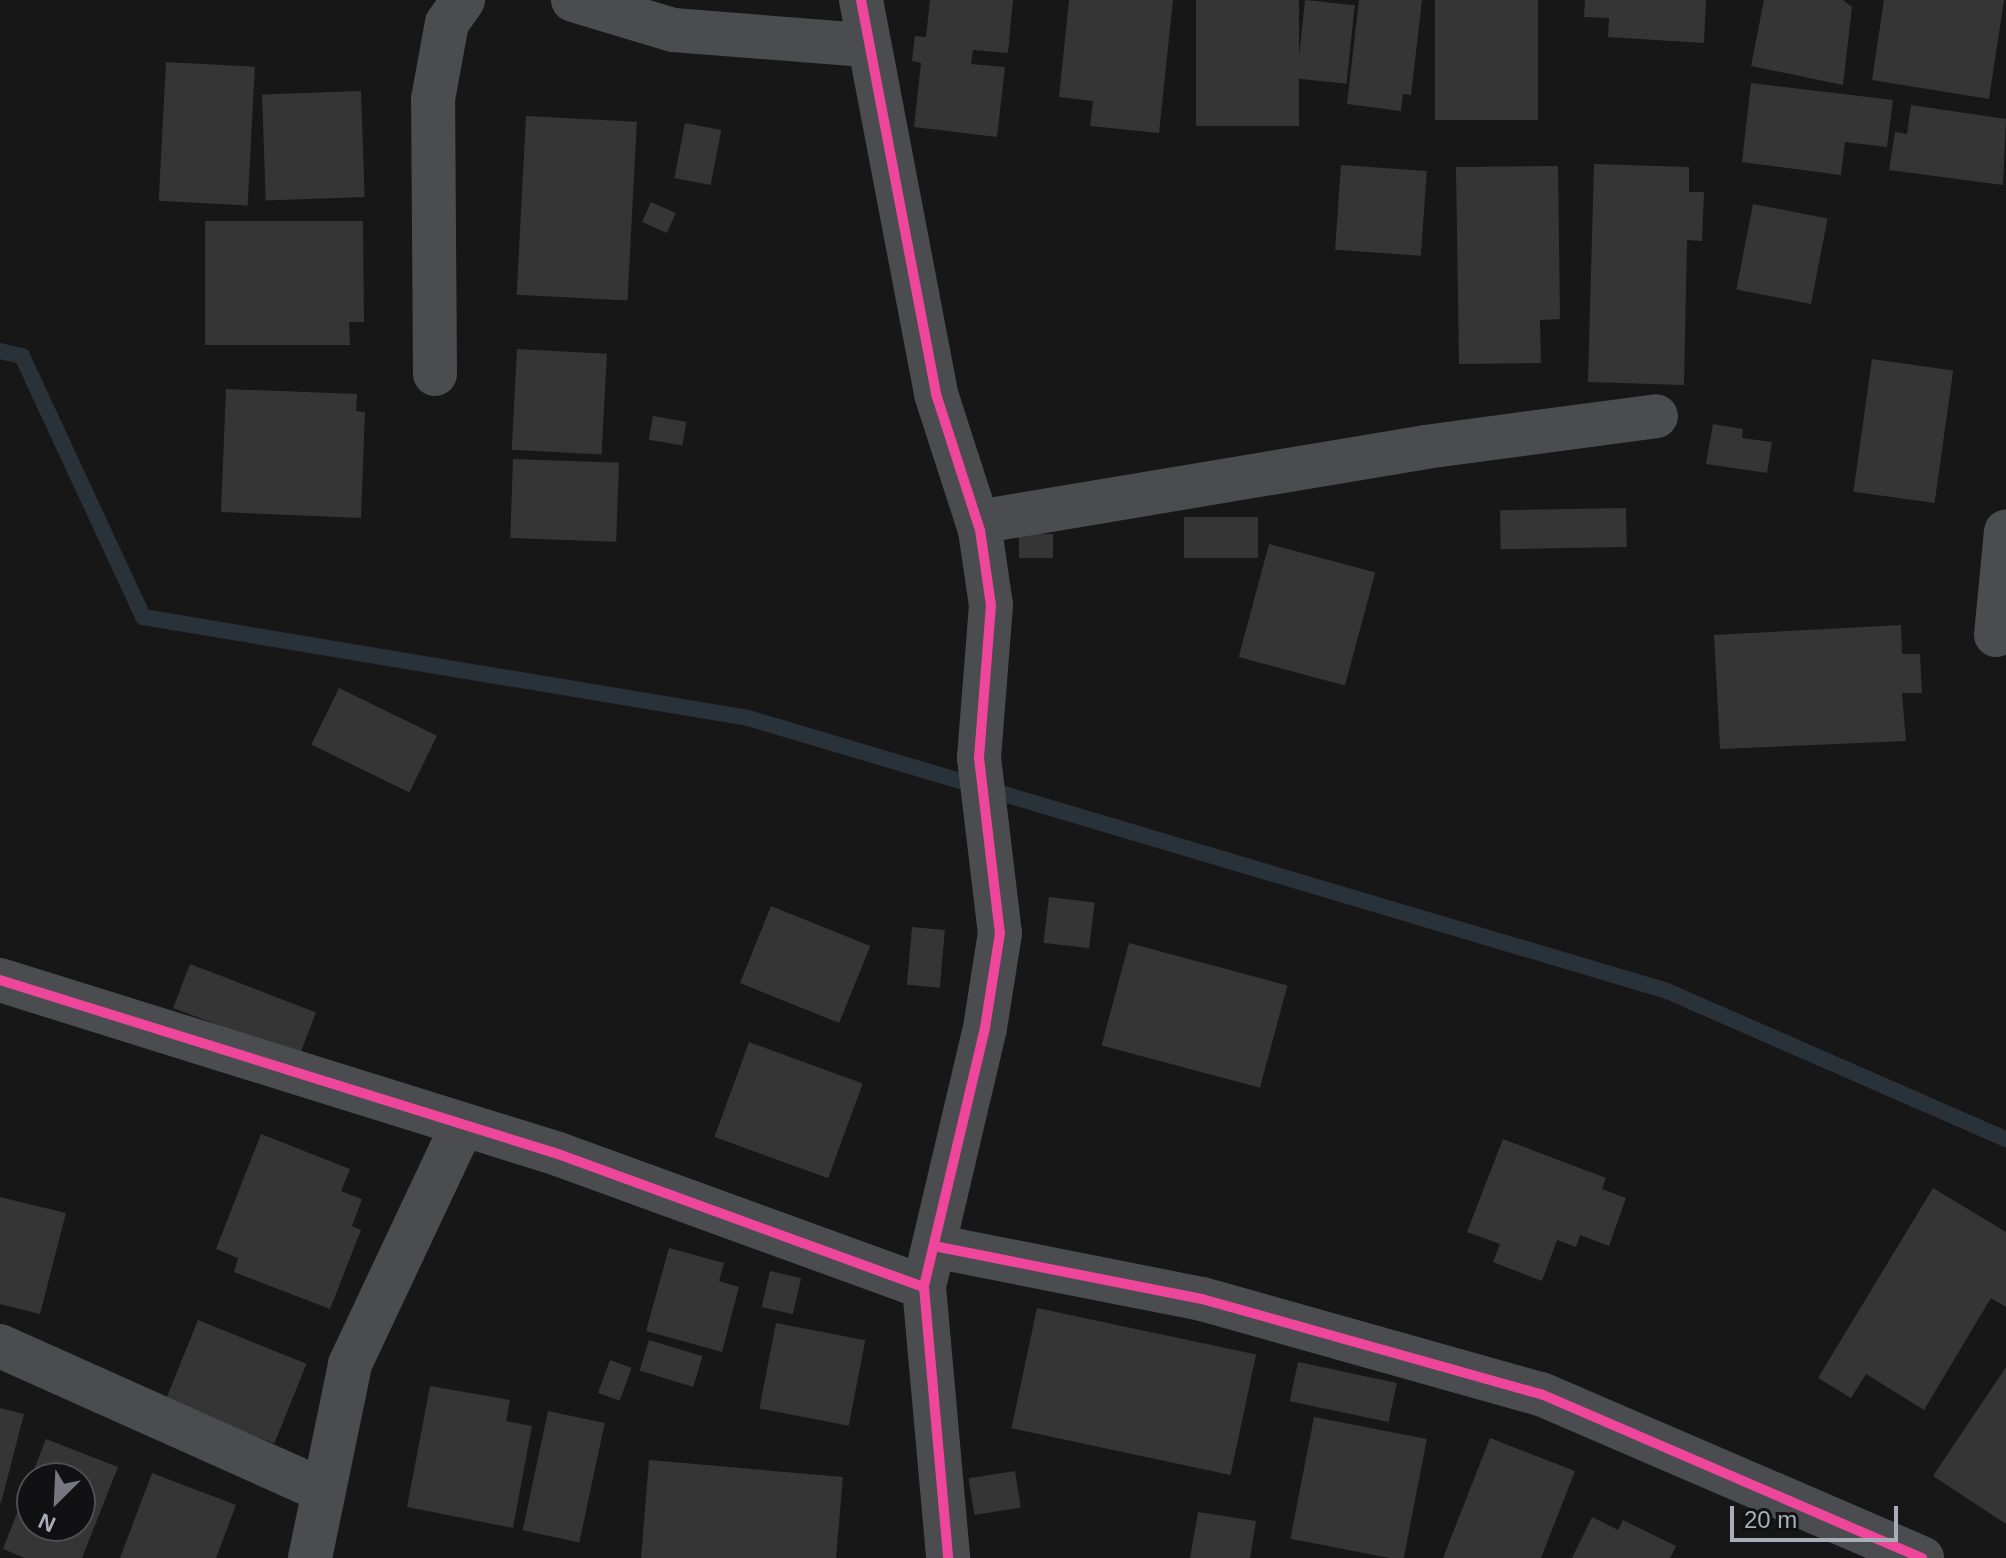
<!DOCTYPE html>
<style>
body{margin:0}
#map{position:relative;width:2006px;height:1558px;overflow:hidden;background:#171717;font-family:Helvetica,sans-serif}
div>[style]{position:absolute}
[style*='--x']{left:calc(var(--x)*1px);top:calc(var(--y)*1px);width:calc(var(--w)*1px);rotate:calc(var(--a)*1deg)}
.stream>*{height:16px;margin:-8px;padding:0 8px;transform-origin:8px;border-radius:8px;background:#2a3239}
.building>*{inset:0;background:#353536;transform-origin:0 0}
.street>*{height:44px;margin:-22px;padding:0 22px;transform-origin:22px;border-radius:22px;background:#4b4c50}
.cycleway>*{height:10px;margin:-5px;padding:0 5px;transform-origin:5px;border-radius:5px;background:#ed469a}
span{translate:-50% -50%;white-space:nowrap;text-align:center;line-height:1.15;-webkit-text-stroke:7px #111113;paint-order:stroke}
.north{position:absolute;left:16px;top:1462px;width:80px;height:80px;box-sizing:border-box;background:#111113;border:2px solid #4d4f55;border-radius:50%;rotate:204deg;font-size:22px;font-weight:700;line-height:32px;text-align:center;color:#a8adb8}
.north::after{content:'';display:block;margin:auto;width:28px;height:36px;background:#757880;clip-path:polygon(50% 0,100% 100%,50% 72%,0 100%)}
.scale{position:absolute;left:1730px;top:1506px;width:168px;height:36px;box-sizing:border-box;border:4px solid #a8adb8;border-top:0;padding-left:10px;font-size:24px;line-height:28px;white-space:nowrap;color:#a8adb8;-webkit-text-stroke:6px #111113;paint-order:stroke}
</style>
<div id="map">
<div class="stream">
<i style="--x:0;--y:351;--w:23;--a:13"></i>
<i style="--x:22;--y:356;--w:288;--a:65.1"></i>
<i style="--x:143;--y:617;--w:613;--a:9.48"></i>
<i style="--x:748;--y:718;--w:959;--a:16.54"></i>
<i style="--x:1667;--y:991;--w:370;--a:23.6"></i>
</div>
<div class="building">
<i style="clip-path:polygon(930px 0,1013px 0,1008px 53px,973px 50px,971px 64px,1005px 67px,997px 137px,914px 127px,921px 63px,912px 61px,915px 36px,926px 37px)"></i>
<i style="clip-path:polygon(1069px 0,1173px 0,1159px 133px,1090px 126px,1093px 101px,1059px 97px)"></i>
<i style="left:1196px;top:0;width:103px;height:126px"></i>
<i style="left:1305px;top:0;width:50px;height:79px;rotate:6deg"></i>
<i style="clip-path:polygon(1359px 0,1422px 0,1411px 95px,1403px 94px,1401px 111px,1347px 104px)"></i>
<i style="left:1435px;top:0;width:103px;height:120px"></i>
<i style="clip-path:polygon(1585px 0,1706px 0,1704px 43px,1608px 37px,1609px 18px,1584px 17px)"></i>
<i style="clip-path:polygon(1764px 0,1843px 0,1852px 7px,1843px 85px,1751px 66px)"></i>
<i style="clip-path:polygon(1884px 0,2004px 0,1989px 99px,1872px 80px)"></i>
<i style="left:166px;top:62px;width:89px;height:139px;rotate:3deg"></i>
<i style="clip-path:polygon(1751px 83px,1893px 100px,1887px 147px,1845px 142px,1841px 175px,1742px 162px)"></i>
<i style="left:361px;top:91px;width:106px;height:99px;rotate:88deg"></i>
<i style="clip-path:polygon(1911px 105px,2006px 119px,2003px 185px,1889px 170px,1895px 132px,1907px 134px)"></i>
<i style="left:526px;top:116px;width:111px;height:179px;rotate:3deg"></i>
<i style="left:685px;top:123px;width:37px;height:56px;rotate:11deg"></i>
<i style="clip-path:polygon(1594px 164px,1689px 167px,1689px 192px,1704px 192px,1702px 241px,1687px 240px,1684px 385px,1588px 382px)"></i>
<i style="left:1341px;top:165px;width:86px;height:85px;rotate:4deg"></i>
<i style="clip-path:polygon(1558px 166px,1560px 319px,1540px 320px,1541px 363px,1459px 364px,1456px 167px)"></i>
<i style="left:651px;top:202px;width:27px;height:22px;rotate:24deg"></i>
<i style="left:1753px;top:204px;width:76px;height:87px;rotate:11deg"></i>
<i style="clip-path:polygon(205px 221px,363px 221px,364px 322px,349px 322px,350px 345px,205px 345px)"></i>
<i style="left:517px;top:349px;width:90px;height:101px;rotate:3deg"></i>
<i style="left:1872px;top:359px;width:82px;height:134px;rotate:8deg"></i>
<i style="clip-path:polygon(226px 389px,357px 394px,356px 411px,365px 412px,361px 518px,221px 512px)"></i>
<i style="left:653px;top:416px;width:34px;height:24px;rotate:10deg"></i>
<i style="clip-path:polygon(1713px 424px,1743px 429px,1742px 438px,1772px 442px,1767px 473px,1706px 464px)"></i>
<i style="left:513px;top:459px;width:106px;height:79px;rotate:2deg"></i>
<i style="left:1626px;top:508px;width:39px;height:126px;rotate:89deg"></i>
<i style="left:1184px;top:517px;width:74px;height:41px"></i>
<i style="left:1053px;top:534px;width:24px;height:34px;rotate:90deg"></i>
<i style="left:1269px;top:544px;width:110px;height:117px;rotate:15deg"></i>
<i style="clip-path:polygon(1901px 625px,1902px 654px,1920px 654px,1922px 693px,1902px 693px,1906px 741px,1720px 749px,1714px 635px)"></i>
<i style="left:339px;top:688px;width:109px;height:63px;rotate:26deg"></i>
<i style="left:1049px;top:897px;width:46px;height:46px;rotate:7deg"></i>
<i style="left:771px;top:906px;width:107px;height:83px;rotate:22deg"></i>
<i style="left:912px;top:927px;width:33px;height:58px;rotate:5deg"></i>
<i style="left:1129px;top:943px;width:164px;height:106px;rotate:15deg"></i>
<i style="left:190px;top:964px;width:135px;height:47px;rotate:21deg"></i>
<i style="left:749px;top:1042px;width:121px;height:101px;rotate:20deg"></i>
<i style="clip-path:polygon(261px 1134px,350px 1169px,341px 1191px,362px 1199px,352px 1226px,361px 1230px,330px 1309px,234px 1272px,238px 1258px,216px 1249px)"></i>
<i style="clip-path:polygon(1503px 1139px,1606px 1178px,1602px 1189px,1626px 1198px,1609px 1246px,1580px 1235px,1576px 1247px,1557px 1240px,1542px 1281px,1493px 1262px,1500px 1244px,1467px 1232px)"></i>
<i style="clip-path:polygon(1933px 1188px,2006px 1232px,2006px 1307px,1991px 1298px,1924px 1410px,1866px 1374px,1851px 1398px,1818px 1378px)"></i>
<i style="clip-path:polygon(0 1197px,66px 1213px,40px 1314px,0 1304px)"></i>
<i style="clip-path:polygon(669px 1248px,724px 1263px,719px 1281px,739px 1287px,722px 1352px,646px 1331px)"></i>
<i style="left:770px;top:1271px;width:32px;height:37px;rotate:13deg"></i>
<i style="left:1037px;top:1308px;width:224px;height:123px;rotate:12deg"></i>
<i style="left:198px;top:1320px;width:117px;height:86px;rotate:22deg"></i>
<i style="left:776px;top:1323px;width:91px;height:87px;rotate:11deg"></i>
<i style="left:649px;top:1340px;width:56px;height:32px;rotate:17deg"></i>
<i style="left:610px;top:1360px;width:23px;height:35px;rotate:20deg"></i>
<i style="left:1298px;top:1362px;width:101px;height:40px;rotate:12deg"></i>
<i style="clip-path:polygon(2006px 1367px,2006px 1524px,1933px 1476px)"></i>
<i style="clip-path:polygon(430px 1386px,510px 1400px,506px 1421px,532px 1426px,513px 1528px,407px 1507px)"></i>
<i style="clip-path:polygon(0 1408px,24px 1414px,1px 1503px,0 1503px)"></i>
<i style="left:548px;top:1411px;width:58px;height:122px;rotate:12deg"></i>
<i style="left:1314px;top:1417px;width:115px;height:124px;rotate:11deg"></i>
<i style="clip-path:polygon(1490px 1438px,1575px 1471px,1541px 1558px,1443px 1558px)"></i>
<i style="clip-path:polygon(evenodd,46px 1439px,118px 1467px,82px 1558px,25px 1558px,3px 1549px,46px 1439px,32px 1478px,80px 1478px,80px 1526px,32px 1526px,32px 1478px)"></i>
<i style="clip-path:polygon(649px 1460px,843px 1477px,836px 1558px,641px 1558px)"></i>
<i style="left:1015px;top:1471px;width:37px;height:47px;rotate:81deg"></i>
<i style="clip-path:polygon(152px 1473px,236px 1505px,216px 1558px,120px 1558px)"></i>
<i style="clip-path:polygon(1198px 1512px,1256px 1521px,1250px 1558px,1190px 1558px)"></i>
<i style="clip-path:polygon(1592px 1517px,1618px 1530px,1623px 1520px,1676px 1546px,1670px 1558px,1572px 1558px)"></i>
</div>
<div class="street">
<i style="--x:573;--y:0;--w:104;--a:16.7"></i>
<i style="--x:673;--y:30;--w:193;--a:4.5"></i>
<i style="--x:861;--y:0;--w:401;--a:79.2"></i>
<i style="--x:936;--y:394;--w:143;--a:72.1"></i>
<i style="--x:980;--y:530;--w:76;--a:81.7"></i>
<i style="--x:991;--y:605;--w:153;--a:94.5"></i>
<i style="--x:979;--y:758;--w:176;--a:83.2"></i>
<i style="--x:1000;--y:933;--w:96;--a:99"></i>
<i style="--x:985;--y:1028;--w:266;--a:103.3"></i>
<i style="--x:924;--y:1287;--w:272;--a:84.9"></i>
<i style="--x:435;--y:374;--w:275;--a:-90.4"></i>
<i style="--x:433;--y:99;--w:77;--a:-79.6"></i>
<i style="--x:447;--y:23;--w:28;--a:-55"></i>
<i style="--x:978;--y:522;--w:453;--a:-9.5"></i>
<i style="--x:1425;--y:447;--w:233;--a:-7.6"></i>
<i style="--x:1996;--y:635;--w:104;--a:-84.5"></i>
<i style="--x:0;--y:980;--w:584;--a:17.32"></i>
<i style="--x:558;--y:1154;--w:389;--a:20"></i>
<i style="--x:934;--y:1246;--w:273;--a:11.2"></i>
<i style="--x:1202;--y:1299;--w:352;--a:15.7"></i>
<i style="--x:1541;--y:1394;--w:415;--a:23.3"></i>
<i style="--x:0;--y:1346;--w:350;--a:24.1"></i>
<i style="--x:310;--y:1558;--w:198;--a:-78.3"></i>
<i style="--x:350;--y:1364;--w:263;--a:-64.8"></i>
</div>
<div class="cycleway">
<i style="--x:861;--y:0;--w:401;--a:79.2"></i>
<i style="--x:936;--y:394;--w:143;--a:72.1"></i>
<i style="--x:980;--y:530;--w:76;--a:81.7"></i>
<i style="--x:991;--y:605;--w:153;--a:94.5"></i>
<i style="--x:979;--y:758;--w:176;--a:83.2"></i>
<i style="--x:1000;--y:933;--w:96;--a:99"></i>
<i style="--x:985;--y:1028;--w:266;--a:103.3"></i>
<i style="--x:924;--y:1287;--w:272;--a:84.9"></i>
<i style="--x:0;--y:980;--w:584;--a:17.32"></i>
<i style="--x:558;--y:1154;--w:389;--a:20"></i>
<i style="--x:934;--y:1246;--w:273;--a:11.2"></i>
<i style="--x:1202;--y:1299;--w:352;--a:15.7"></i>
<i style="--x:1541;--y:1394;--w:415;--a:23.3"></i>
</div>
<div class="north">N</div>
<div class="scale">20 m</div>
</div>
